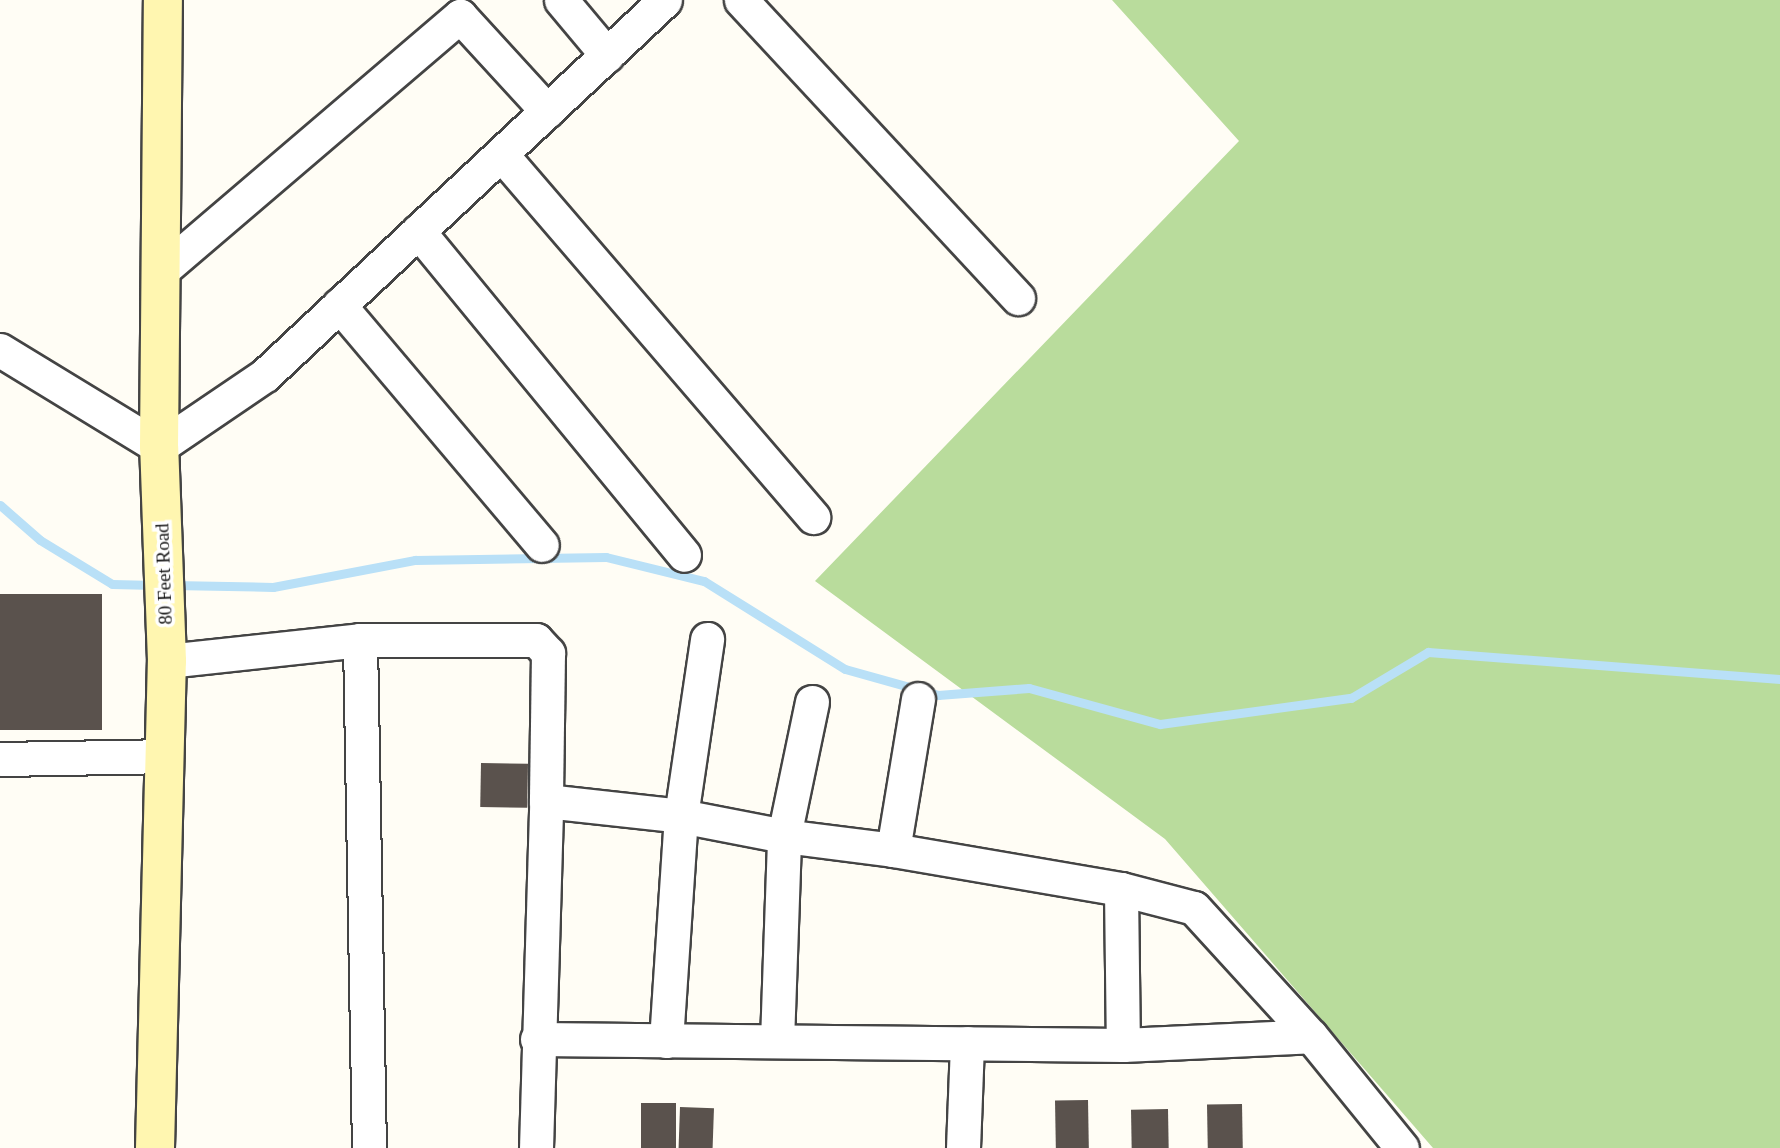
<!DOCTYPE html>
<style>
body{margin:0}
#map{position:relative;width:1780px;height:1148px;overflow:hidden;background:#fffdf5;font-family:"Times New Roman",serif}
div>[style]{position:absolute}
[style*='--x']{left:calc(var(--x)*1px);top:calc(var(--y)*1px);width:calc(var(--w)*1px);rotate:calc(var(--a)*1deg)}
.forest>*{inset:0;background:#b9dc9c}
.stream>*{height:9px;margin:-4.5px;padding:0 4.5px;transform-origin:4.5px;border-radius:4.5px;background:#b9e0f7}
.building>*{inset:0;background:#5a524d;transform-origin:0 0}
.roads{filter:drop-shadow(2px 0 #444) drop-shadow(-2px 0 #444) drop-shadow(0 2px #444) drop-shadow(0 -2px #444)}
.street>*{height:33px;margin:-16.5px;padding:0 16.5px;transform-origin:16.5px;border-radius:16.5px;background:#fff}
.secondary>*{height:38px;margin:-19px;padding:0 19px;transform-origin:19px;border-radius:19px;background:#fff6b0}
span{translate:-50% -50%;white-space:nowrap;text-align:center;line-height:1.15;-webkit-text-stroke:7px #fff;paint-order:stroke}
.street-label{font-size:19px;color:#111}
</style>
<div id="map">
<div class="forest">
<i style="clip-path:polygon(1112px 0,1780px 0,1780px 1148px,1433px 1148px,1165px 839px,815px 581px,1239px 141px)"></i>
</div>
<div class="stream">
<i style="--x:0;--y:505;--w:53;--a:41.2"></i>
<i style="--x:40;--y:540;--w:84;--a:31.4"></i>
<i style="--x:112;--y:584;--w:43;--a:1.3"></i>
<i style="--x:172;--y:585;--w:101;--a:1.1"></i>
<i style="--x:273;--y:587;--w:145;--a:-10.8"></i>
<i style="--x:415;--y:560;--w:191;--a:-0.9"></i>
<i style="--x:606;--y:557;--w:101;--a:13.8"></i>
<i style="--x:704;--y:581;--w:166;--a:32"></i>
<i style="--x:845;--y:669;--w:97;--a:15.6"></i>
<i style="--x:938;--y:695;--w:91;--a:-4.4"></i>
<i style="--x:1029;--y:688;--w:136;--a:15.4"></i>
<i style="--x:1160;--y:724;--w:193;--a:-7.8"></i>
<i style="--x:1351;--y:698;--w:90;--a:-30.9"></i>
<i style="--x:1428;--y:652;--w:353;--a:4.4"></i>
</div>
<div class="building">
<i style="left:0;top:594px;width:102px;height:136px"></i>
<i style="left:481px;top:763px;width:47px;height:44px;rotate:1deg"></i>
<i style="left:1088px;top:1100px;width:48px;height:33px;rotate:89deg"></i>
<i style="left:641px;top:1103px;width:35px;height:45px"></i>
<i style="left:1242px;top:1104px;width:44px;height:35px;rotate:89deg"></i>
<i style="left:680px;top:1107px;width:34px;height:41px;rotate:2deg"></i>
<i style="left:1168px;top:1109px;width:39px;height:37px;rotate:89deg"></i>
</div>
<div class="roads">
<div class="street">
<i style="--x:561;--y:0;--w:72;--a:50.1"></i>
<i style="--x:741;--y:0;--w:407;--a:47.1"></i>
<i style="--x:501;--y:154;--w:479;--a:49.3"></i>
<i style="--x:418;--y:231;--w:419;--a:50.6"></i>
<i style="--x:159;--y:273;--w:396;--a:-40.5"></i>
<i style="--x:460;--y:16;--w:129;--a:47.5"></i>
<i style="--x:339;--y:305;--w:314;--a:49.8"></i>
<i style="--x:0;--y:350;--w:186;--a:31.4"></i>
<i style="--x:159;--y:447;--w:128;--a:-34.2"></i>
<i style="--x:265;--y:375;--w:548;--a:-43.15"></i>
<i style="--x:360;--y:640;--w:508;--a:88.99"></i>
<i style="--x:167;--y:661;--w:194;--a:-6.2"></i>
<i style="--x:360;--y:640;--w:176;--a:0"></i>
<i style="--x:536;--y:640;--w:18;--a:47"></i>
<i style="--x:548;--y:653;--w:148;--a:90.8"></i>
<i style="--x:546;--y:801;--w:136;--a:6.3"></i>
<i style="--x:681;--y:816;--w:105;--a:11"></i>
<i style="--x:784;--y:836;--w:110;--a:7.3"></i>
<i style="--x:893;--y:850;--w:231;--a:9.7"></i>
<i style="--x:1121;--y:889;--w:75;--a:14.6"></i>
<i style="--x:1194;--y:908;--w:173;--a:47.6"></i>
<i style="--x:1311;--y:1036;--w:144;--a:50.9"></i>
<i style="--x:0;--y:759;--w:165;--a:-1"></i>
<i style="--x:893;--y:850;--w:153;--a:-80.6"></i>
<i style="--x:1121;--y:889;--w:156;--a:89.3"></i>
<i style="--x:537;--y:1039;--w:586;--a:0.59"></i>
<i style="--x:1123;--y:1045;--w:188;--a:-2.7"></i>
<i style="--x:666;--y:1041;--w:225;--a:-86.2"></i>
<i style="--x:681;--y:816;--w:179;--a:-81.6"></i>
<i style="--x:777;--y:1041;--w:205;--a:-88"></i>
<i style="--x:784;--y:836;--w:137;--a:-78.2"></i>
<i style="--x:536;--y:1148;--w:347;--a:-88.3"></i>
<i style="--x:963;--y:1148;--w:105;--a:-87.8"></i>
</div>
<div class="secondary">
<i style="--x:155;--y:1148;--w:487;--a:-88.6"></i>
<i style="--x:167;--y:661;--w:214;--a:-92.1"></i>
<i style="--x:159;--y:447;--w:447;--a:-89.5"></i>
</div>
</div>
<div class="street-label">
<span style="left:164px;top:574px;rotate:-92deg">80 Feet Road</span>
</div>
</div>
